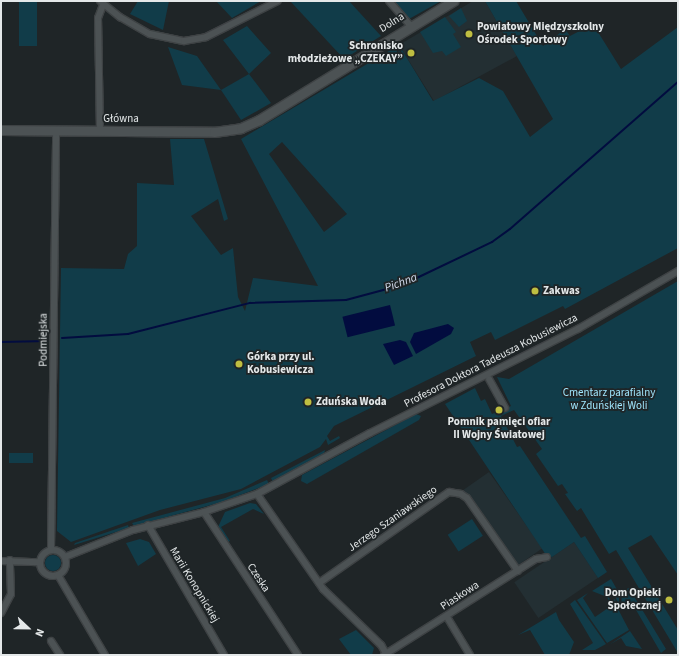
<!DOCTYPE html>
<meta charset="utf-8">
<style>
body{margin:0}
#map{position:relative;width:679px;height:656px;overflow:hidden;background:#1f2527;font-family:"Source Sans 3",sans-serif}
div>[style]{position:absolute}
[style*='--x']{left:calc(var(--x)*1px);top:calc(var(--y)*1px);width:calc(var(--w)*1px);rotate:calc(var(--a)*1deg)}
.built>*{inset:0;background:#232f33;transform-origin:0 0}
.green>*{inset:0;background:#113c49;transform-origin:0 0}
.round{border-radius:50%}
.water>*{inset:0;background:#020c3f;transform-origin:0 0}
.stream>*{height:2px;margin:-1px;padding:0 1px;transform-origin:1px;border-radius:1px;background:#020c3f}
.roads{filter:drop-shadow(1px 0 #3e4244) drop-shadow(-1px 0 #3e4244) drop-shadow(0 1px #3e4244) drop-shadow(0 -1px #3e4244)}
.street>*{height:6px;margin:-3px;padding:0 3px;transform-origin:3px;border-radius:3px;background:#4c5254}
.street>.ring{margin:-3px;padding:0;box-sizing:content-box;background:none;border:6px solid #4c5254;border-radius:50%}
.secondary>*{height:9px;margin:-4.5px;padding:0 4.5px;transform-origin:4.5px;border-radius:4.5px;background:#4c5254}
.dots>*{width:11px;height:11px;translate:-50% -50%;box-sizing:border-box;border:2px solid #1f2527;border-radius:50%}
span{translate:-50% -50%;white-space:nowrap;text-align:center;line-height:1.15;-webkit-text-stroke:3.5px #1f2527;paint-order:stroke}
.street-label{font-size:11px;color:#e4e8e9}
.poi-label{font-size:11px;color:#e4e8e9;font-weight:700}
.left{translate:0 -50%;text-align:left}
.right{translate:-100% -50%;text-align:right}
.park-label{font-size:11px;color:#9fe5fc}
.water-label{font-size:12px;color:#d4ddee;font-style:italic}
.frame{position:absolute;inset:0;border:2px solid #e4e8e9;pointer-events:none}
.north{position:absolute;left:8px;top:608px;width:40px;height:40px;-webkit-text-stroke:3px #1f2527;paint-order:stroke;rotate:112deg;font-size:11px;font-weight:700;line-height:16px;text-align:center;color:#e4e8e9}
.north::after{content:'';display:block;margin:auto;width:14px;height:18px;background:#e4e8e9;clip-path:polygon(50% 0,100% 100%,50% 72%,0 100%)}
</style>
<div id="map">
<div class="built">
<i style="clip-path:polygon(473px 1px,485px 1px,517px 56px,434px 101px,399px 45px)"></i>
<i style="left:489px;top:472px;width:93px;height:31px;rotate:55deg"></i>
<i style="left:574px;top:542px;width:43px;height:72px;rotate:56deg"></i>
</div>
<div class="green">
<i style="left:19px;top:1px;width:18px;height:45px"></i>
<i style="clip-path:polygon(138px 1px,169px 1px,163px 30px,130px 14px)"></i>
<i style="clip-path:polygon(216px 1px,261px 1px,232px 18px)"></i>
<i style="clip-path:polygon(349px 1px,381px 36px,344px 59px,291px 2px)"></i>
<i style="clip-path:polygon(393px 1px,441px 1px,409px 19px)"></i>
<i style="clip-path:polygon(evenodd,485px 1px,516px 1px,543px 46px,565px 29px,570px 36px,593px 24px,621px 69px,678px 27px,678px 248px,565px 309px,563px 306px,495px 340px,491px 332px,470px 342px,476px 356px,334px 426px,327px 436px,330px 441px,339px 436px,340px 438px,328px 445px,326px 439px,320px 447px,241px 489px,160px 510px,71px 542px,57px 531px,61px 268px,124px 269px,128px 254px,137px 246px,137px 183px,174px 185px,170px 139px,204px 139px,228px 219px,224px 221px,218px 199px,191px 216px,221px 255px,233px 248px,238px 297px,245px 311px,253px 278px,318px 286px,241px 139px,399px 45px,433px 101px,479px 78px,503px 91px,530px 137px,553px 119px,485px 1px,282px 142px,347px 214px,324px 232px,269px 154px,282px 142px)"></i>
<i style="clip-path:polygon(461px 8px,467px 21px,459px 27px,449px 16px)"></i>
<i style="clip-path:polygon(445px 17px,456px 32px,453px 34px,461px 47px,446px 56px,442px 51px,433px 53px,420px 32px)"></i>
<i style="clip-path:polygon(247px 26px,271px 53px,249px 74px,271px 103px,241px 120px,221px 90px,182px 85px,168px 47px,197px 56px,221px 90px,249px 74px,223px 40px)"></i>
<i style="clip-path:polygon(678px 281px,678px 575px,651px 535px,628px 548px,678px 630px,678px 653px,616px 550px,609px 554px,581px 508px,577px 511px,565px 494px,568px 493px,562px 484px,558px 486px,536px 454px,542px 449px,514px 410px,501px 416px,517px 447px,520px 446px,581px 538px,585px 536px,607px 572px,598px 578px,574px 542px,552px 557px,546px 555px,445px 404px,475px 388px,481px 401px,485px 399px,492px 414px,511px 406px,497px 377px,509px 379px)"></i>
<i style="clip-path:polygon(416px 414px,421px 416px,419px 420px,307px 484px,301px 481px,302px 475px)"></i>
<i style="clip-path:polygon(325px 450px,324px 454px,273px 482px,271px 478px)"></i>
<i style="left:9px;top:453px;width:24px;height:10px"></i>
<i style="clip-path:polygon(267px 480px,269px 484px,222px 502px,134px 526px,132px 523px,225px 498px)"></i>
<i style="clip-path:polygon(250px 503px,256px 504px,264px 514px,253px 509px,221px 527px,230px 541px,228px 542px,218px 527px,225px 512px)"></i>
<i style="left:472px;top:519px;width:20px;height:29px;rotate:57deg"></i>
<i style="clip-path:polygon(128px 525px,129px 528px,74px 545px,75px 543px)"></i>
<i style="clip-path:polygon(140px 539px,149px 542px,156px 554px,138px 566px,126px 543px)"></i>
<i class="round" style="left:45px;top:555px;width:16px;height:16px"></i>
<i style="clip-path:polygon(611px 579px,619px 593px,619px 606px,614px 593px,608px 596px,611px 601px,615px 599px,617px 607px,610px 603px,607px 597px,592px 591px)"></i>
<i style="clip-path:polygon(629px 588px,666px 649px,661px 653px,632px 603px,621px 609px,622px 591px)"></i>
<i style="clip-path:polygon(588px 593px,583px 598px,595px 617px,611px 606px,618px 609px,629px 630px,607px 643px,577px 600px)"></i>
<i style="clip-path:polygon(575px 600px,606px 644px,595px 650px,582px 650px,593px 643px,570px 604px)"></i>
<i style="clip-path:polygon(556px 612px,559px 620px,574px 642px,569px 655px,545px 655px,530px 630px,518px 635px)"></i>
<i style="clip-path:polygon(356px 630px,374px 648px,372px 655px,351px 655px,339px 639px)"></i>
<i style="clip-path:polygon(630px 631px,642px 649px,626px 646px,621px 638px,609px 645px)"></i>
</div>
<div class="water">
<i style="left:390px;top:305px;width:21px;height:49px;rotate:76deg"></i>
<i style="clip-path:polygon(448px 324px,454px 328px,451px 334px,416px 354px,410px 342px,414px 333px)"></i>
<i style="clip-path:polygon(400px 340px,406px 342px,413px 356px,394px 365px,383px 344px)"></i>
</div>
<div class="stream">
<i style="--x:62;--y:338;--w:66;--a:-3.5"></i>
<i style="--x:128;--y:334;--w:126;--a:-14.3"></i>
<i style="--x:250;--y:303;--w:96;--a:-1.8"></i>
<i style="--x:346;--y:300;--w:58;--a:-15"></i>
<i style="--x:402;--y:285;--w:100;--a:-25.5"></i>
<i style="--x:492;--y:242;--w:22;--a:-36"></i>
<i style="--x:510;--y:229;--w:223;--a:-41.2"></i>
<i style="--x:1;--y:342;--w:46;--a:-1.2"></i>
</div>
<div class="roads">
<div class="street">
<i style="--x:100;--y:1;--w:26;--a:39"></i>
<i style="--x:120;--y:17;--w:34;--a:30"></i>
<i style="--x:150;--y:34;--w:35;--a:12"></i>
<i style="--x:184;--y:41;--w:22;--a:-10"></i>
<i style="--x:206;--y:37;--w:80;--a:-26.6"></i>
<i style="--x:389;--y:1;--w:32;--a:49"></i>
<i style="--x:100;--y:131;--w:113;--a:-91"></i>
<i style="--x:98;--y:18;--w:14;--a:-69"></i>
<i style="--x:489;--y:379;--w:33;--a:61"></i>
<i style="--x:257;--y:494;--w:116;--a:55.2"></i>
<i style="--x:323;--y:589;--w:81;--a:44"></i>
<i style="--x:381;--y:645;--w:12;--a:59"></i>
<i style="--x:204;--y:512;--w:171;--a:56.7"></i>
<i style="--x:148;--y:525;--w:151;--a:59.7"></i>
<i class="ring" style="left:40px;top:550px;width:20px;height:20px"></i>
<i style="--x:51;--y:550;--w:419;--a:-89.3"></i>
<i style="--x:65;--y:557;--w:73;--a:-21.7"></i>
<i style="--x:133;--y:530;--w:73;--a:-14.2"></i>
<i style="--x:204;--y:512;--w:56;--a:-18.8"></i>
<i style="--x:257;--y:494;--w:128;--a:-28.4"></i>
<i style="--x:370;--y:433;--w:233;--a:-26.6"></i>
<i style="--x:578;--y:329;--w:116;--a:-30.1"></i>
<i style="--x:1;--y:561;--w:38;--a:2"></i>
<i style="--x:58;--y:575;--w:93;--a:59.6"></i>
<i style="--x:319;--y:583;--w:159;--a:-35"></i>
<i style="--x:449;--y:492;--w:12;--a:9"></i>
<i style="--x:461;--y:494;--w:7;--a:34"></i>
<i style="--x:467;--y:498;--w:89;--a:55.1"></i>
<i style="--x:1;--y:613;--w:21;--a:-62"></i>
<i style="--x:11;--y:594;--w:34;--a:-92"></i>
<i style="--x:447;--y:617;--w:44;--a:58.8"></i>
<i style="--x:51;--y:641;--w:17;--a:57"></i>
<i style="--x:384;--y:655;--w:180;--a:-32.3"></i>
<i style="--x:536;--y:559;--w:11;--a:-10"></i>
</div>
<div class="secondary">
<i style="--x:1;--y:130;--w:213;--a:0.5"></i>
<i style="--x:214;--y:132;--w:27;--a:-8"></i>
<i style="--x:241;--y:128;--w:20;--a:-24"></i>
<i style="--x:259;--y:120;--w:228;--a:-31.5"></i>
</div>
</div>
<div class="dots">
<i style="left:469px;top:34px;background:#bfbe41"></i>
<i style="left:411px;top:53px;background:#bfbe41"></i>
<i style="left:535px;top:291px;background:#bfbe41"></i>
<i style="left:239px;top:364px;background:#bfbe41"></i>
<i style="left:308px;top:402px;background:#bfbe41"></i>
<i style="left:499px;top:410px;background:#bfbe41"></i>
<i style="left:669px;top:600px;background:#bfbe41"></i>
</div>
<div class="street-label">
<span style="left:392px;top:23px;rotate:-32deg">Dolna</span>
<span style="left:121px;top:119px">Główna</span>
<span style="left:44px;top:340px;rotate:-90deg">Podmiejska</span>
<span style="left:491px;top:361px;rotate:-27deg">Profesora Doktora Tadeusza Kobusiewicza</span>
<span style="left:393px;top:519px;rotate:-35deg">Jerzego Szaniawskiego</span>
<span style="left:258px;top:578px;rotate:56deg">Czeska</span>
<span style="left:194px;top:585px;rotate:59deg">Marii Konopnickiej</span>
<span style="left:460px;top:596px;rotate:-33deg">Piaskowa</span>
</div>
<div class="poi-label">
<span class="left" style="left:477px;top:34px">Powiatowy Międzyszkolny<br>Ośrodek Sportowy</span>
<span class="right" style="left:403px;top:53px">Schronisko<br>młodzieżowe „CZEKAY”</span>
<span class="left" style="left:543px;top:291px">Zakwas</span>
<span class="left" style="left:247px;top:364px">Górka przy ul.<br>Kobusiewicza</span>
<span class="left" style="left:316px;top:402px">Zduńska Woda</span>
<span style="left:499px;top:429px">Pomnik pamięci ofiar<br>II Wojny Światowej</span>
<span class="right" style="left:661px;top:600px">Dom Opieki<br>Społecznej</span>
</div>
<div class="park-label">
<span style="left:609px;top:400px">Cmentarz parafialny<br>w Zduńskiej Woli</span>
</div>
<div class="water-label">
<span style="left:401px;top:283px;rotate:-20deg">Pichna</span>
</div>
<div class="frame"></div>
<div class="north">N</div>
</div>
